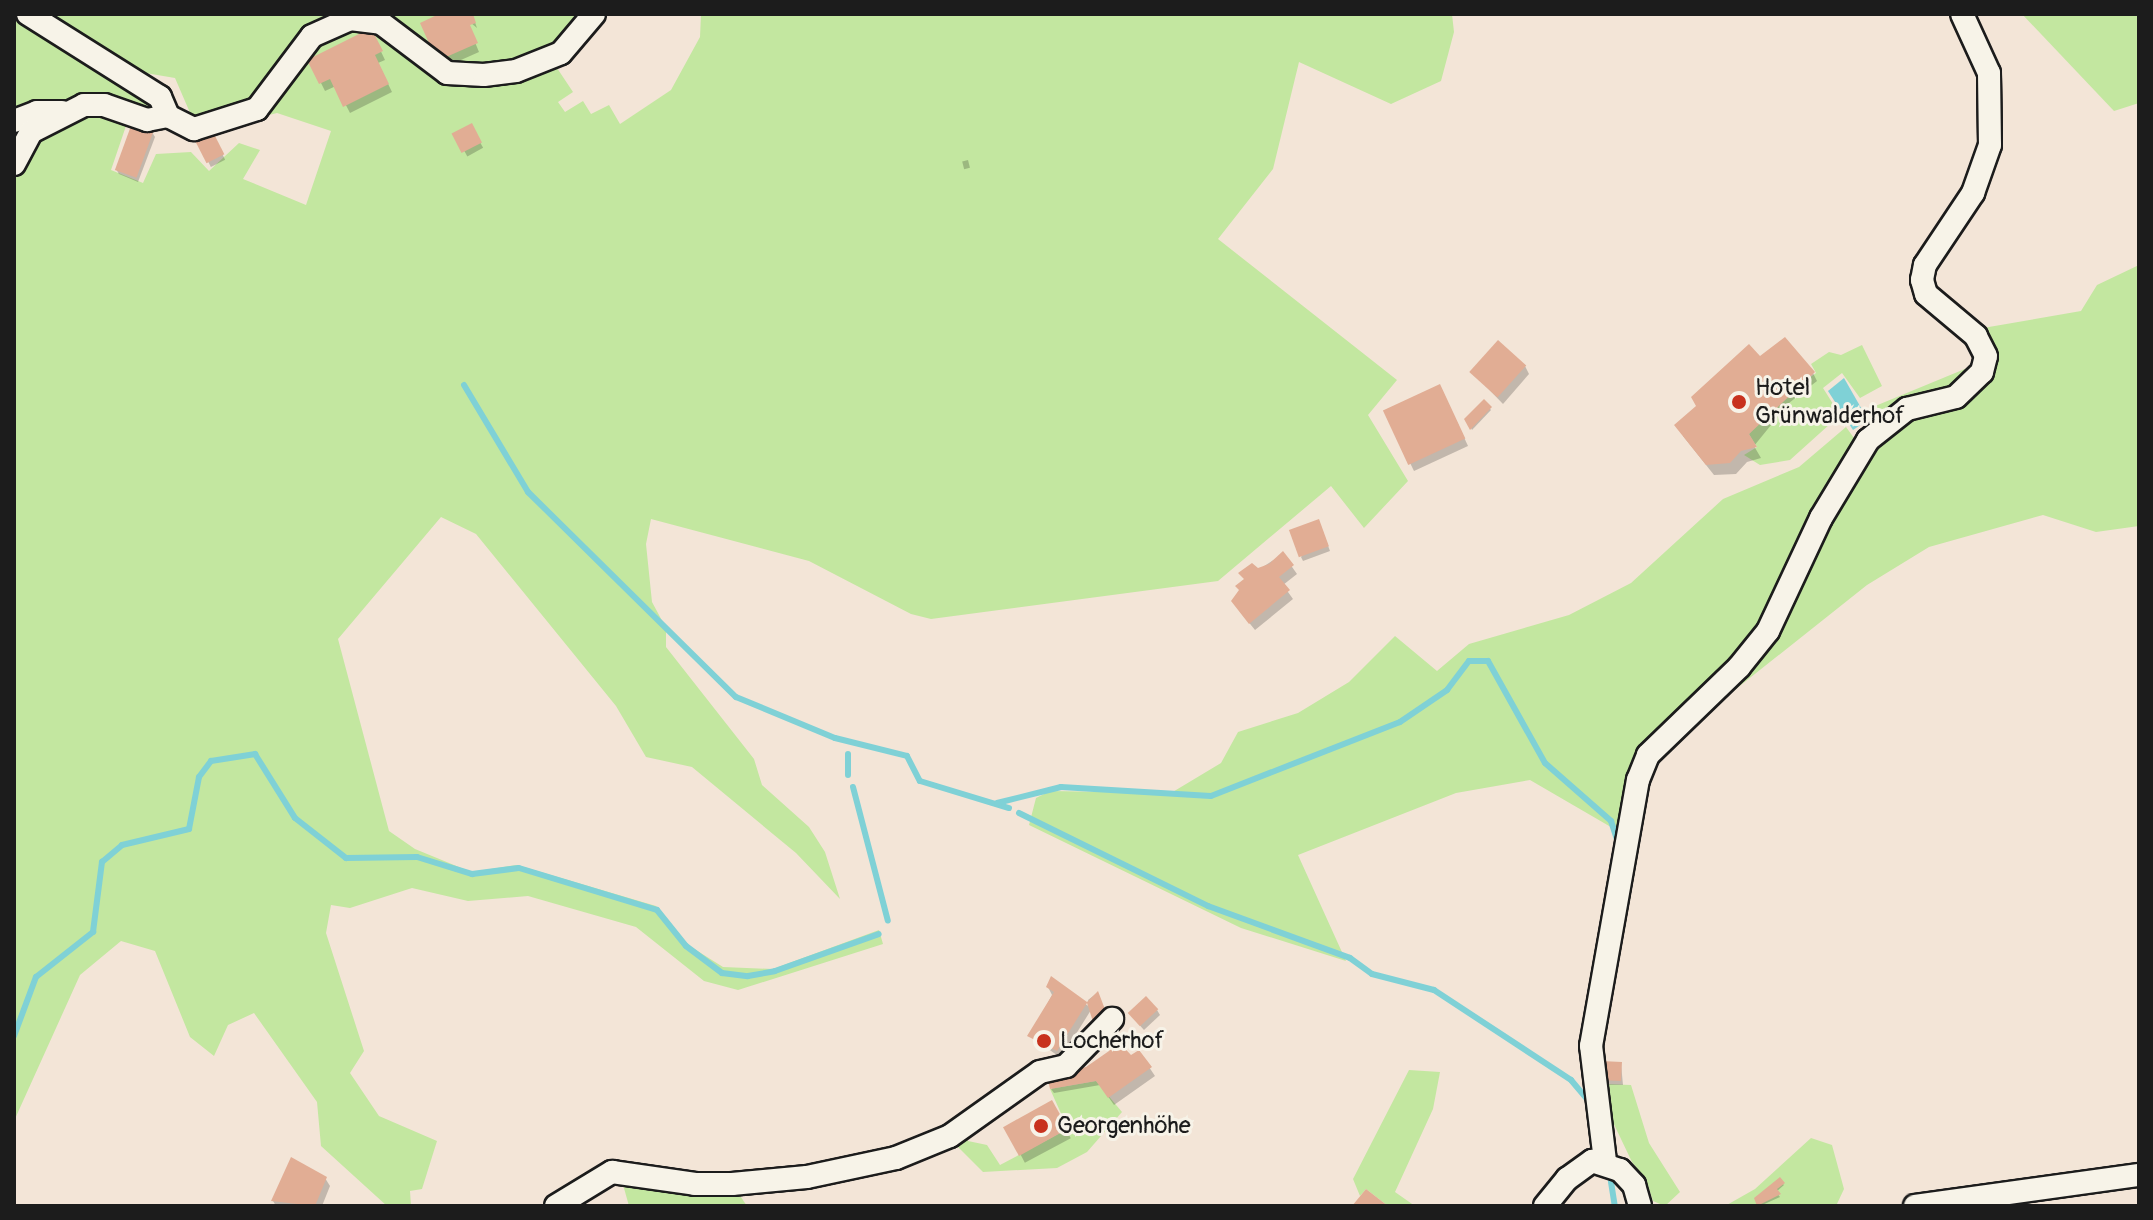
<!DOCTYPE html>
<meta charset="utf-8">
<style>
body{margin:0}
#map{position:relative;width:2153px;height:1220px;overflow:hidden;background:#f3e5d7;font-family:Pangolin,sans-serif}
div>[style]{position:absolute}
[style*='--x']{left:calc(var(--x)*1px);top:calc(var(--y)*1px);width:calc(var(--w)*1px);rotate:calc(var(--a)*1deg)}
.green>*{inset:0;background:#c3e7a0}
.water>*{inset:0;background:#7fd1d6}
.shadow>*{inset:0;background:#0003;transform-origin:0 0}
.stream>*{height:6px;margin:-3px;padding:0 3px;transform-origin:3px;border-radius:3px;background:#7fd1d6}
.building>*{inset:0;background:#e1ad94;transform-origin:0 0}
.roads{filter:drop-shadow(2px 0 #1c1c1c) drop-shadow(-2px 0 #1c1c1c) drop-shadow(0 2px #1c1c1c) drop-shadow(0 -2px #1c1c1c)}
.minor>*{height:22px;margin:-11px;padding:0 11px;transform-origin:11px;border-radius:11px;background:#f7f3e8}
.dots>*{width:22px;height:22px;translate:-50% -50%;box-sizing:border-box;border:4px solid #f7f3e8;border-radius:50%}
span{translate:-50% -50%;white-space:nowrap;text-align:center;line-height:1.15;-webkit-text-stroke:6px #f7f3e8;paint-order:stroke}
.poi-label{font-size:24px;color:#1c1c1c}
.left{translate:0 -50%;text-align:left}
.frame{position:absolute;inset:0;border:16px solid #1c1c1c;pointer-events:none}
</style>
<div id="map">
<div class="green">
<i style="clip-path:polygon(evenodd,14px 14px,588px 14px,555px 65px,573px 92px,558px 102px,565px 112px,583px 101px,591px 114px,609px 105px,620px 124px,671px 90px,700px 37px,701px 14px,1452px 14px,1454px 32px,1441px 81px,1391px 104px,1299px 62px,1273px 169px,1218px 239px,1397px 380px,1368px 415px,1408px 481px,1364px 528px,1331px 486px,1218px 581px,931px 619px,911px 614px,809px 561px,651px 519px,646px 544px,652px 602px,666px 628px,666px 647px,754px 759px,762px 785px,809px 827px,825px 852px,840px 899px,796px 853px,692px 767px,646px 757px,616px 706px,476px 534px,441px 517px,338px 639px,389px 831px,415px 849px,471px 872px,517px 865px,656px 906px,688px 945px,723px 967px,773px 969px,879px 930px,883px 944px,738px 990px,704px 981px,636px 927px,528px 896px,468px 901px,412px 888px,350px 908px,331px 905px,326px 933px,364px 1051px,350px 1073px,379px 1116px,437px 1141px,422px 1189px,410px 1191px,411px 1206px,387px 1206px,321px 1146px,317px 1102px,254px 1013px,228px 1025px,214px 1056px,190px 1037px,155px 951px,121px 941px,80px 975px,14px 1121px,14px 14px,122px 69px,175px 78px,194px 122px,233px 124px,277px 113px,331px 131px,306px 205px,243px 179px,260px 150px,239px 143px,209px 171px,191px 152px,156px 154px,143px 183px,111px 170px,127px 123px,151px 103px,122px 69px)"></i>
<i style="clip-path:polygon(2022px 14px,2139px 14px,2139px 103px,2114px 111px)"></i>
<i style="clip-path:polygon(2139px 265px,2139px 526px,2096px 532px,2043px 515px,1929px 547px,1867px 585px,1673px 739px,1616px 830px,1530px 780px,1456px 793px,1298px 855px,1346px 961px,1241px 928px,1029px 825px,1036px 798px,1050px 791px,1171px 793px,1221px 763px,1238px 732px,1298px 713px,1349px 682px,1395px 636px,1437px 671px,1469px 644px,1569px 615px,1631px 583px,1723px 499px,1799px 467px,1846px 427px,1854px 438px,1875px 420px,1868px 409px,1989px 359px,1983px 328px,2081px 311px,2097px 285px)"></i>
<i style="clip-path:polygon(1862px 345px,1882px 386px,1860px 398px,1842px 373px,1823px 388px,1840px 415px,1790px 460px,1760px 465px,1744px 455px,1757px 447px,1749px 434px,1787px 394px,1816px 373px,1811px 364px,1829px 352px,1841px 355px)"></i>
<i style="clip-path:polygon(1409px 1070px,1440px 1072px,1433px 1109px,1395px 1192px,1415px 1206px,1388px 1206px,1366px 1189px,1360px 1196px,1353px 1179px)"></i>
<i style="clip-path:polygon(1096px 1081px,1122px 1112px,1087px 1152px,1057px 1168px,983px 1172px,955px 1144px,967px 1136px,968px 1141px,987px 1145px,1000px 1165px,1068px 1129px,1050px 1089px)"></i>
<i style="clip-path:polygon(1603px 1084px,1631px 1085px,1649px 1143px,1680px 1192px,1665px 1206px,1653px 1201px,1646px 1180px,1632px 1162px,1610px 1116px)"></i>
<i style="clip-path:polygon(1811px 1138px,1832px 1145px,1844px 1189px,1836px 1206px,1725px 1206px,1755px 1189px)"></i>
<i style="clip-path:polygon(620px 1174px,732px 1184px,747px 1206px,629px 1206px)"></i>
</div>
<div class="water">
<i style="clip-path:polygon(1844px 378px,1868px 420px,1853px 430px,1828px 391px)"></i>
</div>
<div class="shadow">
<i style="clip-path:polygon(443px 14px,472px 14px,477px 28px,465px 18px,479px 52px,443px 68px)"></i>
<i style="clip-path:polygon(375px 39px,385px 60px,378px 63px,392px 92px,350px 113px,336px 86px,325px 91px,310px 61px)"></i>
<i style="left:471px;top:126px;width:25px;height:18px;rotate:61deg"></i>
<i style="clip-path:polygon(152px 132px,155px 137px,138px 182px,119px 174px,116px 169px)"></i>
<i style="left:212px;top:134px;width:29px;height:16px;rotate:63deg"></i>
<i style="left:968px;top:160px;width:8px;height:6px;rotate:76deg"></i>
<i style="clip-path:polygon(1525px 366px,1529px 374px,1503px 404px,1472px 372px)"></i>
<i style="clip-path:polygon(1813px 373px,1817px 381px,1789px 403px,1754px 446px,1761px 458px,1747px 462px,1736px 474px,1714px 475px,1683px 436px,1776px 383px)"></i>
<i style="clip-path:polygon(1444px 394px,1468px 446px,1414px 471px,1385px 412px)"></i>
<i style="clip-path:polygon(1484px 402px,1491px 410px,1472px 430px,1467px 420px)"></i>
<i style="clip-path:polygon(1321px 527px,1330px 551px,1303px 561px,1301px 557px)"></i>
<i style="clip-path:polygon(1283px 554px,1297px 574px,1283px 585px,1293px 599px,1255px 630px,1238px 609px,1258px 570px)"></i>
<i style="clip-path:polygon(1051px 979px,1091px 1008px,1088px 1000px,1097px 993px,1091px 1010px,1061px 1058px,1030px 1036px,1052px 995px,1048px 987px)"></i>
<i style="clip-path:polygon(1157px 1010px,1160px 1015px,1144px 1030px,1134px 1019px)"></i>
<i style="clip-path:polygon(1111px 1052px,1131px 1058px,1139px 1052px,1155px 1076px,1114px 1105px,1100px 1085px,1054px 1093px,1051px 1089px)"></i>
<i style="clip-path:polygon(1621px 1064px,1623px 1085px,1605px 1085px,1602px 1080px)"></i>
<i style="left:1052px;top:1103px;width:40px;height:52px;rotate:62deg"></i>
<i style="clip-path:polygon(325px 1178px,330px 1186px,322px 1206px,276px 1206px,273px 1201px)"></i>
<i style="clip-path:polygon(1779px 1180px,1784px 1185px,1776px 1192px,1780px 1197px,1760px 1206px,1756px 1199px)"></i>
</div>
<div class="stream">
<i style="--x:464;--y:385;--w:125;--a:59.1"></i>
<i style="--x:528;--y:492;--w:292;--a:44.6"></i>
<i style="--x:736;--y:697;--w:107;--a:22.5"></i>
<i style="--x:835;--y:738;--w:74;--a:14"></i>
<i style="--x:907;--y:756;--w:28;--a:63"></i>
<i style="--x:920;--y:781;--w:93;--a:16.9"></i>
<i style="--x:848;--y:775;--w:21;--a:-90"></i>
<i style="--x:853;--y:787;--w:138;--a:75.4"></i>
<i style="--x:997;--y:803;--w:66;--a:-14"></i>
<i style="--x:1061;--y:787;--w:150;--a:3.4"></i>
<i style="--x:1211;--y:796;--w:203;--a:-21.4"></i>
<i style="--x:1400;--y:722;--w:57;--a:-34.2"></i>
<i style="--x:1447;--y:690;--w:36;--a:-53"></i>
<i style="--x:1469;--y:661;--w:19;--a:0"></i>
<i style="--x:1488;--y:661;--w:117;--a:60.8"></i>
<i style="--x:1545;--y:763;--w:88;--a:41.3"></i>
<i style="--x:1611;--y:821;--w:23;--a:72"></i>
<i style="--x:1019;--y:813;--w:211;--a:26.2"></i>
<i style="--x:1208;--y:906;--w:151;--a:20.1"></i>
<i style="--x:1350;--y:958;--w:27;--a:36"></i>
<i style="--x:1372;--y:974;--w:64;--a:14.5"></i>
<i style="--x:1434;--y:990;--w:164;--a:33.3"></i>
<i style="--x:1571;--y:1080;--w:26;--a:50"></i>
<i style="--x:14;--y:1036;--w:63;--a:-69.6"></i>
<i style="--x:36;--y:977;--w:73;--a:-38.3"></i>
<i style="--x:93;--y:932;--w:71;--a:-82.7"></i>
<i style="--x:102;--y:862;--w:26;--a:-40"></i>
<i style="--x:122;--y:845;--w:69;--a:-13.4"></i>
<i style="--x:189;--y:829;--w:53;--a:-79.1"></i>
<i style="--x:199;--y:777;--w:20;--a:-53"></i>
<i style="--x:211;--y:761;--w:45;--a:-9"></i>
<i style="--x:255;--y:754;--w:75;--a:58"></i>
<i style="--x:295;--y:818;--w:65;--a:38.1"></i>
<i style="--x:346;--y:858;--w:71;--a:-0.8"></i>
<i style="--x:417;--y:857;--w:58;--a:17.2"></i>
<i style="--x:472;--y:874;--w:47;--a:-7.3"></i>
<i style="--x:519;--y:868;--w:144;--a:16.9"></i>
<i style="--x:657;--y:910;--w:46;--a:51.1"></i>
<i style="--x:686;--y:946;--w:45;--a:36.9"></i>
<i style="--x:722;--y:973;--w:26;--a:7"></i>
<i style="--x:748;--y:976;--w:27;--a:-10"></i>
<i style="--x:775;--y:971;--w:110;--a:-19.6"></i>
<i style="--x:1611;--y:1182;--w:24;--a:81"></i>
</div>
<div class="building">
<i style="clip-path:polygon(439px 14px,473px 14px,476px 23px,470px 25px,478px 43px,437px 61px,420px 23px)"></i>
<i style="clip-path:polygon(371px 28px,383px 51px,375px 55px,389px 84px,343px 107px,330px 79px,319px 84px,307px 60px)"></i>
<i style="left:132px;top:123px;width:23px;height:50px;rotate:20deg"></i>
<i style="left:472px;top:123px;width:22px;height:23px;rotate:63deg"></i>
<i style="left:213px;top:132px;width:25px;height:20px;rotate:63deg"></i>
<i style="clip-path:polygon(1785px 337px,1815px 372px,1749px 434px,1757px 447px,1741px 451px,1730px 463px,1706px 465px,1674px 425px,1696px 406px,1691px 397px,1749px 344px,1760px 356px)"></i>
<i style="left:1498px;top:340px;width:38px;height:43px;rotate:42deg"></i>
<i style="left:1440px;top:384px;width:60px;height:63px;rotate:65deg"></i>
<i style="clip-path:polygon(1484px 399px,1492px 407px,1470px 430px,1464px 419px)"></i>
<i style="left:1319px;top:519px;width:29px;height:32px;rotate:70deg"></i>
<i style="clip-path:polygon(1283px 551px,1294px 565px,1279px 577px,1290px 590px,1249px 624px,1231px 601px,1239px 590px,1235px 586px,1244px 579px,1238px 573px,1252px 563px,1258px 568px,1269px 564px)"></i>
<i style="clip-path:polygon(1051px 976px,1087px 1002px,1098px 991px,1106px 1012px,1095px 1028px,1087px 1003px,1057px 1051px,1027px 1036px,1054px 992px,1046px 987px)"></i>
<i style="left:1146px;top:996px;width:18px;height:25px;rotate:47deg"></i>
<i style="clip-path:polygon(1114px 1037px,1131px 1055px,1139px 1050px,1152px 1067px,1108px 1098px,1096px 1081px,1050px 1089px,1047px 1076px,1086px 1067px,1109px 1051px,1104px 1044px)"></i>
<i style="left:1601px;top:1061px;width:21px;height:19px;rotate:3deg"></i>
<i style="left:1052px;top:1100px;width:33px;height:56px;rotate:61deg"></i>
<i style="clip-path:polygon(291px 1157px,327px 1177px,315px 1206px,271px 1201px)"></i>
<i style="clip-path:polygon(1780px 1177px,1785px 1183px,1777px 1189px,1781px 1194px,1757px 1206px,1754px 1198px)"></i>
<i style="clip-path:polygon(1366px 1189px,1388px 1206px,1352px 1206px)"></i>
</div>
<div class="roads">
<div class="minor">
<i style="--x:28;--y:14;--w:156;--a:32.2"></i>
<i style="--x:160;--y:97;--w:21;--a:67"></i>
<i style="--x:168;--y:116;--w:29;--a:27"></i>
<i style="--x:194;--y:129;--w:66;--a:-17.6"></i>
<i style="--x:257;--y:109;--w:91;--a:-53"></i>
<i style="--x:312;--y:36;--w:42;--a:-24.1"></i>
<i style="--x:350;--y:19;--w:31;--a:7"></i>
<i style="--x:381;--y:23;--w:83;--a:37.1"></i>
<i style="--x:447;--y:73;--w:37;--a:3"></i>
<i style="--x:484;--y:75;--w:32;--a:-7"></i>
<i style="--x:516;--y:71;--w:48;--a:-21.8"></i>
<i style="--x:561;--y:53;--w:51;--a:-49.8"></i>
<i style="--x:14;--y:121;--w:25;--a:-21"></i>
<i style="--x:37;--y:112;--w:25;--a:0"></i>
<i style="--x:14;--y:164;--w:36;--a:-62"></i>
<i style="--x:31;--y:132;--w:59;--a:-27"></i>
<i style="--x:84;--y:105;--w:20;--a:0"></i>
<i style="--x:104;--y:105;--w:46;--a:19.2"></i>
<i style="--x:147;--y:120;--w:21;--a:-11"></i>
<i style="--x:1605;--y:1161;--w:116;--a:-96.9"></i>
<i style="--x:1591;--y:1046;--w:270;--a:-80"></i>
<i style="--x:1638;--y:780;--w:27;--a:-68"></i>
<i style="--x:1648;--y:755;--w:127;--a:-44"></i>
<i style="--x:1739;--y:667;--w:46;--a:-51.1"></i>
<i style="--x:1768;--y:631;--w:125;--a:-64.9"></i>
<i style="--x:1821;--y:518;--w:91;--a:-58.9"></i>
<i style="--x:1868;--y:440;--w:50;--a:-38.5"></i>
<i style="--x:1907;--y:409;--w:50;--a:-13.8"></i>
<i style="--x:1956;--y:397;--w:36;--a:-44"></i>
<i style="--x:1982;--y:372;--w:16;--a:-76"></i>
<i style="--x:1986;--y:356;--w:22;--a:-117"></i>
<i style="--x:1976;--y:336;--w:65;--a:-140"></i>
<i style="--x:1926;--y:294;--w:15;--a:-106"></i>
<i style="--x:1922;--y:280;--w:15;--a:-79"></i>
<i style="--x:1925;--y:265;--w:87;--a:-56.3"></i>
<i style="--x:1973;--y:193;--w:51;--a:-70.5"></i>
<i style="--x:1990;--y:145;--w:72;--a:-90.8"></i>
<i style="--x:1989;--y:73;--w:65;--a:-114.6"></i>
<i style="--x:556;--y:1206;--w:66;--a:-31.3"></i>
<i style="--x:612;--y:1172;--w:84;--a:8.2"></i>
<i style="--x:695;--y:1184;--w:37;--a:0"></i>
<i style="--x:732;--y:1184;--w:75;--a:-5.3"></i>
<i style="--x:807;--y:1177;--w:91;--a:-12.1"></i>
<i style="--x:896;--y:1158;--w:58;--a:-22.2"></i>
<i style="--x:950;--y:1136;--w:110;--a:-35.4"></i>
<i style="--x:1040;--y:1072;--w:27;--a:-13"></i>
<i style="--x:1066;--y:1066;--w:66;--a:-45.6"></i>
<i style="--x:1545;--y:1206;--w:35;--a:-51"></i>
<i style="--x:1567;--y:1179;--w:31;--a:-36"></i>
<i style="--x:1592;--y:1161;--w:29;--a:18"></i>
<i style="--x:1620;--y:1170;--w:21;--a:47"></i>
<i style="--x:1634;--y:1185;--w:22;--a:74"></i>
<i style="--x:1915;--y:1206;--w:226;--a:-7.9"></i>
</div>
</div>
<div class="dots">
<i style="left:1739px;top:402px;background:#c8321e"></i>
<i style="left:1044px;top:1041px;background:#c8321e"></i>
<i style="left:1041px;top:1126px;background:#c8321e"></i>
</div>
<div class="poi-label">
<span class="left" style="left:1755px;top:402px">Hotel<br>Grünwalderhof</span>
<span class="left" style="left:1060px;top:1041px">Locherhof</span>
<span class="left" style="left:1057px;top:1126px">Georgenhöhe</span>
</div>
<div class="frame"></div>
</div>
